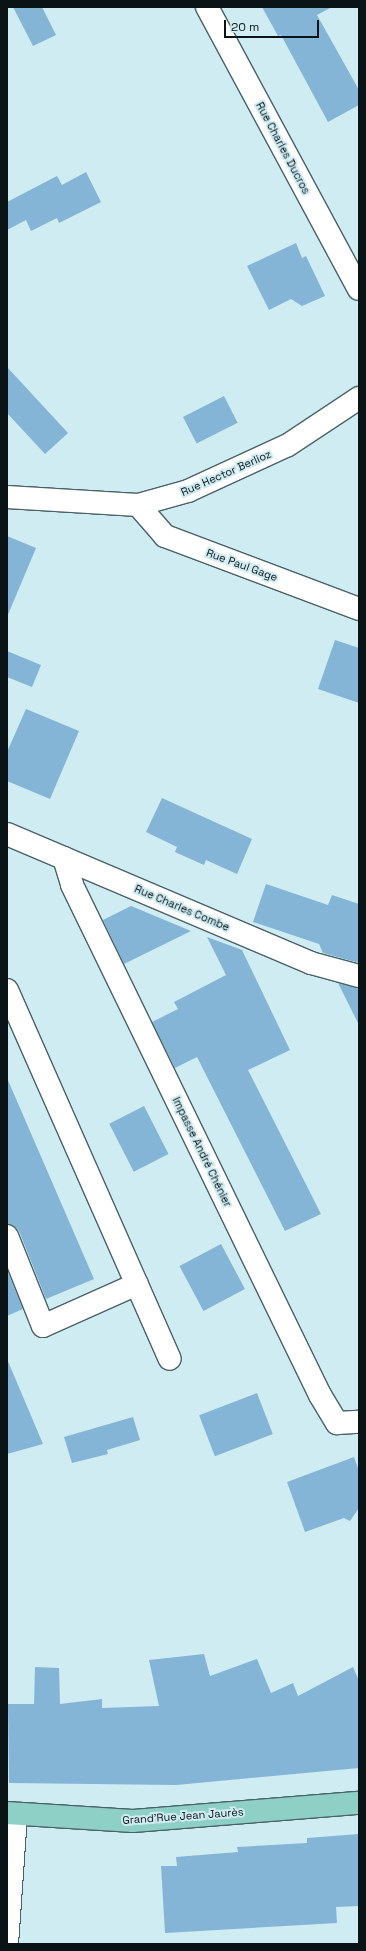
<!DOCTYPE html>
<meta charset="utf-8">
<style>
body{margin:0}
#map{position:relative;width:366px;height:1951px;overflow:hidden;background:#cfecf2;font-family:"Space Grotesk",sans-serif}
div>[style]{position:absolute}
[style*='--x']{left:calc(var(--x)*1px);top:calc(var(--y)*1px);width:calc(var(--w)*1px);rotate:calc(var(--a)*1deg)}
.building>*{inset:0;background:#84b5d6;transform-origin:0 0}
.roads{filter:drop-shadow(1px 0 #496267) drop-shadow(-1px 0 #496267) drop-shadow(0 1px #496267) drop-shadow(0 -1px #496267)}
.minor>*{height:22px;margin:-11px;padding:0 11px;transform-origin:11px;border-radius:11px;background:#fff}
.major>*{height:22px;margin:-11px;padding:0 11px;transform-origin:11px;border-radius:11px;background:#8ed0c5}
span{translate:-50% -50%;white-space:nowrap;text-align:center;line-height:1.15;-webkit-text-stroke:4px #cfecf2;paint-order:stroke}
.street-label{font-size:11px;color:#0a1416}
.frame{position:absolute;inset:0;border:8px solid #0a1416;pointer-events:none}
.scale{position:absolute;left:224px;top:20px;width:95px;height:18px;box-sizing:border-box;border:2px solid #0a1416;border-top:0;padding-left:5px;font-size:12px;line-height:14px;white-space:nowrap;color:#0a1416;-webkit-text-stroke:3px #cfecf2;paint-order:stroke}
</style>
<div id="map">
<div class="building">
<i style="clip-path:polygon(13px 7px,42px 7px,56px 35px,33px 46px)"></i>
<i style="clip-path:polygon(262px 7px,332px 7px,317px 15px,359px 90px,359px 105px,328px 122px,281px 35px,278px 36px)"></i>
<i style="clip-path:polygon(86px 172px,101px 202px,59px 223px,57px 218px,31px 231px,26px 220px,7px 230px,7px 202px,57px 176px,62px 185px)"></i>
<i style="clip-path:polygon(296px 243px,302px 258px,306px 256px,325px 296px,302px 306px,291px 299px,269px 310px,247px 266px)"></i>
<i style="clip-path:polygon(7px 367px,68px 433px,45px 454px,7px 413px)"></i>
<i style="left:224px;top:396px;width:30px;height:46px;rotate:63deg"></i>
<i style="clip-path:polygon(7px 536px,36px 548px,7px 617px)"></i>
<i style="clip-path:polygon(335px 640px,359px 648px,359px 703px,318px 689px)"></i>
<i style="clip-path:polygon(7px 651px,41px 665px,32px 687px,7px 677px)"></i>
<i style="clip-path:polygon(26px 709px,79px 731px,50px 799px,7px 781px,7px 752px)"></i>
<i style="clip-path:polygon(162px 798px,252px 839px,237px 874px,206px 860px,204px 865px,175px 852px,177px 847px,146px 832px)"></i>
<i style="clip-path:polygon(266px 884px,328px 905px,332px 895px,359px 904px,359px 963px,323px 953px,319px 944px,253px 922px)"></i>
<i style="clip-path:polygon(131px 906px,191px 931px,124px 964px,103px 920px)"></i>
<i style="clip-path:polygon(207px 937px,242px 950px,290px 1050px,248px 1070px,321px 1214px,285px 1231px,197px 1057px,175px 1068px,152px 1022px,178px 1009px,174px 1002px,226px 975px)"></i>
<i style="clip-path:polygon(338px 983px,359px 988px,359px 1025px)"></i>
<i style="clip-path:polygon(7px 1078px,94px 1279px,46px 1299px,19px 1231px,14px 1226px,7px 1224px)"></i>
<i style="left:144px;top:1106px;width:54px;height:39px;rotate:63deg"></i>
<i style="left:221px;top:1244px;width:51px;height:47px;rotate:62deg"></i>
<i style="clip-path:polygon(7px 1270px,23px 1309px,7px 1316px)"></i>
<i style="clip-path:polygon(7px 1359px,43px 1444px,7px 1454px)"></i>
<i style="left:257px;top:1393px;width:44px;height:62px;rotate:69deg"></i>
<i style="clip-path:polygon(133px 1417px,140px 1440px,107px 1450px,108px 1454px,72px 1463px,64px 1437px)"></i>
<i style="clip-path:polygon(354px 1457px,359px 1471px,359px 1508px,350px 1521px,344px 1518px,305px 1532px,287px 1482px)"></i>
<i style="clip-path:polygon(204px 1654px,210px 1676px,257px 1659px,271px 1693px,293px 1683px,298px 1696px,353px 1667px,359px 1681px,359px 1768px,176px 1785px,9px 1783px,8px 1704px,34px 1704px,35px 1667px,59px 1668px,60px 1704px,102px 1699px,102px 1708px,159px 1706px,149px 1660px)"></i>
<i style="clip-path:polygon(359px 1834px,359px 1906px,336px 1907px,337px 1923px,165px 1933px,161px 1866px,177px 1866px,176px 1857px,238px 1852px,237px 1847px,307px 1843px,307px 1838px)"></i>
</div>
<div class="roads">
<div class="minor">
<i style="--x:207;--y:7;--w:320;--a:61.7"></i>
<i style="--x:7;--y:497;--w:131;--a:3.5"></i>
<i style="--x:138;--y:505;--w:52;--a:-15.6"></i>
<i style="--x:188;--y:491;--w:110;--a:-24.7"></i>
<i style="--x:288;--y:445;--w:85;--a:-33.5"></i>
<i style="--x:138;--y:505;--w:41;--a:48.9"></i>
<i style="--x:165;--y:536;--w:207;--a:20.6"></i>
<i style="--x:7;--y:834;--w:330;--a:23"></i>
<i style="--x:311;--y:963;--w:50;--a:15.2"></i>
<i style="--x:64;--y:858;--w:28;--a:73"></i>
<i style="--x:72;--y:885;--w:567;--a:64.07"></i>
<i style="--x:320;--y:1395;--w:33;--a:59"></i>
<i style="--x:337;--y:1423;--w:22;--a:-3"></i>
<i style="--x:7;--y:990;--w:403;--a:66.2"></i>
<i style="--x:7;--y:1236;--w:97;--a:68.2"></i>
<i style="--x:43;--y:1326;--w:103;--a:-24.1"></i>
<i style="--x:7;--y:1944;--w:130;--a:-86"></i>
</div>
<div class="major">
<i style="--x:7;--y:1813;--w:126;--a:3.6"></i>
<i style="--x:133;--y:1821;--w:227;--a:-4.6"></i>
</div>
</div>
<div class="street-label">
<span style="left:283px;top:148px;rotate:62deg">Rue Charles Ducros</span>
<span style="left:226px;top:473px;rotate:-24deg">Rue Hector Berlioz</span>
<span style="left:242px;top:565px;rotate:20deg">Rue Paul Gage</span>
<span style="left:182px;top:908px;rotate:23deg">Rue Charles Combe</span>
<span style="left:202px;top:1152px;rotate:64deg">Impasse André Chénier</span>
<span style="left:183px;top:1816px;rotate:-4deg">Grand'Rue Jean Jaurès</span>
</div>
<div class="frame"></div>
<div class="scale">20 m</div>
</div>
